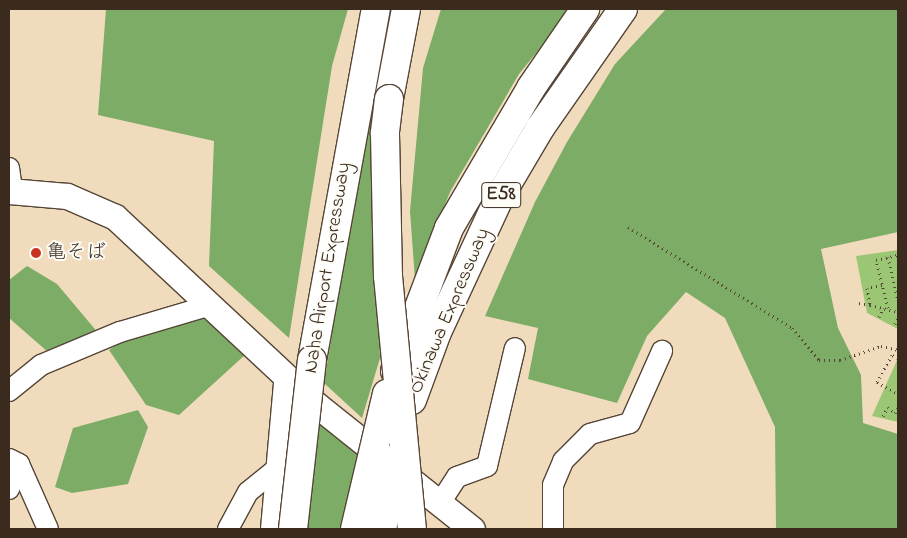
<!DOCTYPE html>
<meta charset="utf-8">
<style>
body{margin:0}
#map{position:relative;width:907px;height:538px;overflow:hidden;background:#f0dcbc;font-family:"Indie Flower","Klee One",sans-serif}
div>[style]{position:absolute}
[style*='--x']{left:calc(var(--x)*1px);top:calc(var(--y)*1px);width:calc(var(--w)*1px);rotate:calc(var(--a)*1deg)}
.green>*{inset:0;background:#9bc775}
.forest>*{inset:0;background:#7cac66}
.path>*{height:3px;margin-top:-1.5px;transform-origin:0;background:repeating-linear-gradient(90deg,#564536 0 1px,transparent 0 5px)}
.roads{filter:drop-shadow(1px 0 #564536) drop-shadow(-1px 0 #564536) drop-shadow(0 1px #564536) drop-shadow(0 -1px #564536)}
.minor>*{height:20px;margin:-10px;padding:0 10px;transform-origin:10px;border-radius:10px;background:#fff}
.major>*{height:25px;margin:-12.5px;padding:0 12.5px;transform-origin:12.5px;border-radius:12.5px;background:#fff}
.highway>*{height:28px;margin:-14px;padding:0 14px;transform-origin:14px;border-radius:14px;background:#fff}
.bridges{filter:drop-shadow(1px 0 #564536) drop-shadow(-1px 0 #564536) drop-shadow(0 1px #564536) drop-shadow(0 -1px #564536)}
.highway-bridge>*{height:28px;margin:-14px;padding:0 14px;transform-origin:14px;border-radius:14px;background:#fff}
.dots>*{width:14px;height:14px;translate:-50% -50%;box-sizing:border-box;border:2px solid #fdfcf7;border-radius:50%}
span{translate:-50% -50%;white-space:nowrap;text-align:center;line-height:1.15;-webkit-text-stroke:4px #fdfcf7;paint-order:stroke}
.shield-label span{padding:1px 4px;background:#fdfcf7;border:1px solid;border-radius:4px;-webkit-text-stroke-width:0}
.shield-label{font-size:19px;color:#3b2a1e;font-weight:700}
.poi-label{font-size:20px;color:#3b2a1e}
.left{translate:0 -50%;text-align:left}
.street-label{font-size:20px;color:#3b2a1e}
.frame{position:absolute;inset:0;border:10px solid #3b2a1e;pointer-events:none}
</style>
<div id="map">
<div class="green">
<i style="clip-path:polygon(898px 250px,898px 329px,867px 313px,856px 256px)"></i>
<i style="clip-path:polygon(898px 358px,898px 422px,872px 416px)"></i>
</div>
<div class="forest">
<i style="clip-path:polygon(106px 9px,348px 9px,332px 66px,289px 338px,209px 266px,214px 141px,98px 115px)"></i>
<i style="clip-path:polygon(441px 9px,572px 9px,519px 74px,450px 192px,415px 280px,410px 211px,423px 68px)"></i>
<i style="clip-path:polygon(666px 9px,898px 9px,898px 232px,821px 249px,838px 328px,861px 375px,863px 423px,898px 434px,898px 529px,776px 529px,775px 427px,725px 318px,686px 292px,647px 336px,617px 403px,528px 379px,538px 328px,485px 316px,535px 202px,567px 142px,615px 64px)"></i>
<i style="clip-path:polygon(379px 89px,375px 224px,380px 358px,362px 418px,324px 383px,365px 131px)"></i>
<i style="clip-path:polygon(27px 266px,57px 284px,99px 334px,48px 352px,9px 318px,9px 280px)"></i>
<i style="clip-path:polygon(202px 315px,246px 354px,179px 415px,146px 405px,109px 350px,134px 333px)"></i>
<i style="clip-path:polygon(138px 410px,148px 427px,128px 484px,72px 493px,55px 487px,73px 428px)"></i>
<i style="clip-path:polygon(323px 422px,356px 452px,403px 529px,286px 529px,294px 427px)"></i>
</div>
<div class="path">
<i style="--x:628;--y:227;--w:193;--a:31.6"></i>
<i style="--x:792;--y:328;--w:42;--a:49.8"></i>
<i style="--x:819;--y:360;--w:21;--a:0"></i>
<i style="--x:840;--y:360;--w:43;--a:-18.9"></i>
<i style="--x:881;--y:346;--w:17;--a:13"></i>
<i style="--x:888;--y:257;--w:45;--a:77.2"></i>
<i style="--x:882;--y:285;--w:15;--a:169"></i>
<i style="--x:867;--y:288;--w:17;--a:80"></i>
<i style="--x:870;--y:305;--w:29;--a:14"></i>
<i style="--x:859;--y:303;--w:11;--a:10"></i>
<i style="--x:888;--y:308;--w:49;--a:-104"></i>
<i style="--x:876;--y:260;--w:23;--a:-13"></i>
<i style="--x:879;--y:317;--w:10;--a:-66"></i>
<i style="--x:895;--y:324;--w:8;--a:-67"></i>
<i style="--x:898;--y:358;--w:7;--a:-153"></i>
<i style="--x:892;--y:355;--w:31;--a:119"></i>
<i style="--x:877;--y:382;--w:24;--a:30"></i>
<i style="--x:883;--y:416;--w:10;--a:-61"></i>
<i style="--x:888;--y:407;--w:9;--a:41"></i>
<i style="--x:895;--y:413;--w:6;--a:-59"></i>
</div>
<div class="roads">
<div class="minor">
<i style="--x:9;--y:168;--w:21;--a:82"></i>
<i style="--x:9;--y:391;--w:41;--a:-39.1"></i>
<i style="--x:41;--y:365;--w:86;--a:-22.7"></i>
<i style="--x:120;--y:332;--w:95;--a:-16.5"></i>
<i style="--x:9;--y:459;--w:11;--a:27"></i>
<i style="--x:19;--y:464;--w:71;--a:66"></i>
<i style="--x:9;--y:489;--w:27;--a:-68"></i>
<i style="--x:440;--y:503;--w:31;--a:-57"></i>
<i style="--x:457;--y:477;--w:32;--a:-20"></i>
<i style="--x:487;--y:466;--w:121;--a:-76.7"></i>
<i style="--x:228;--y:529;--w:42;--a:-61.6"></i>
<i style="--x:248;--y:492;--w:33;--a:-39"></i>
<i style="--x:271;--y:529;--w:157;--a:-84.9"></i>
<i style="--x:553;--y:529;--w:44;--a:-90"></i>
<i style="--x:553;--y:485;--w:26;--a:-67"></i>
<i style="--x:563;--y:461;--w:38;--a:-45"></i>
<i style="--x:590;--y:434;--w:41;--a:-15.4"></i>
<i style="--x:630;--y:423;--w:79;--a:-66"></i>
</div>
<div class="major">
<i style="--x:9;--y:191;--w:58;--a:4.9"></i>
<i style="--x:67;--y:196;--w:52;--a:23.6"></i>
<i style="--x:115;--y:217;--w:277;--a:43"></i>
<i style="--x:318;--y:406;--w:197;--a:38.6"></i>
</div>
<div class="highway">
<i style="--x:389;--y:99;--w:92;--a:-79.3"></i>
<i style="--x:312;--y:360;--w:357;--a:-79.7"></i>
<i style="--x:395;--y:371;--w:153;--a:-69.3"></i>
<i style="--x:449;--y:228;--w:162;--a:-59.6"></i>
<i style="--x:531;--y:88;--w:96;--a:-55.6"></i>
<i style="--x:412;--y:400;--w:72;--a:-69.8"></i>
<i style="--x:437;--y:332;--w:150;--a:-65.1"></i>
<i style="--x:500;--y:196;--w:79;--a:-59.5"></i>
<i style="--x:540;--y:128;--w:145;--a:-55.1"></i>
</div>
</div>
<div class="bridges">
<div class="highway-bridge">
<i style="--x:389;--y:99;--w:35;--a:97"></i>
<i style="--x:385;--y:134;--w:142;--a:88.8"></i>
<i style="--x:388;--y:276;--w:254;--a:84.6"></i>
<i style="--x:293;--y:529;--w:170;--a:-83.6"></i>
<i style="--x:355;--y:529;--w:139;--a:-76.7"></i>
<i style="--x:382;--y:529;--w:74;--a:-77.5"></i>
</div>
</div>
<div class="dots">
<i style="left:36px;top:253px;background:#c8321e"></i>
</div>
<div class="shield-label">
<span style="left:501px;top:195px">E58</span>
</div>
<div class="poi-label">
<span class="left" style="left:46px;top:253px">亀そば</span>
</div>
<div class="street-label">
<span style="left:328px;top:268px;rotate:-81deg">Naha Airport Expressway</span>
<span style="left:450px;top:311px;rotate:-67deg">Okinawa Expressway</span>
</div>
<div class="frame"></div>
</div>
